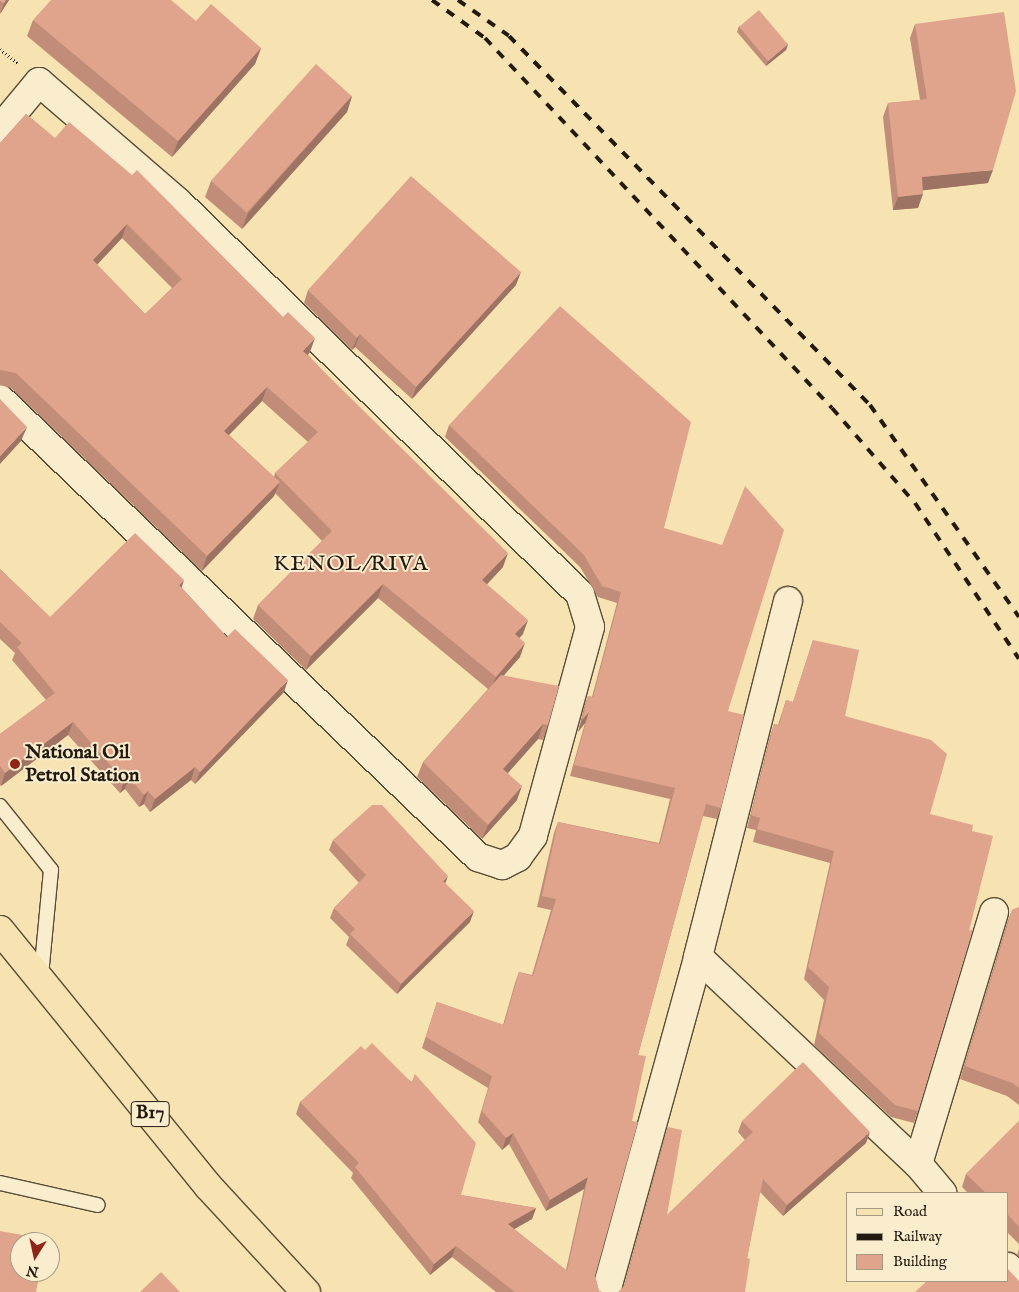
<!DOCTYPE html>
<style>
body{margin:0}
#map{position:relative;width:1019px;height:1292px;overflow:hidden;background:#f7e3b2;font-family:"IM FELL English",serif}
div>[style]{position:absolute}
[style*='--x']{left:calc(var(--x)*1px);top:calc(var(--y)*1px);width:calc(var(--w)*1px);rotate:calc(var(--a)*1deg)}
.path>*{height:3px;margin-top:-1.5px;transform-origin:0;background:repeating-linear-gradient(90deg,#231a0f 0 1px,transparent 0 3.5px)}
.roads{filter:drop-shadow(1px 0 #584c38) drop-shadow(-1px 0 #584c38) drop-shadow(0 1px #584c38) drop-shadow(0 -1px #584c38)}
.lane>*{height:14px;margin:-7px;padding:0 7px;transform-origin:7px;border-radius:7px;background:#faedcd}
.street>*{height:28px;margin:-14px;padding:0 14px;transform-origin:14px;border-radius:14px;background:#faedcd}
.primary>*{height:28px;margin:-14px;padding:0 14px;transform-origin:14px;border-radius:14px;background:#f7e3b2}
.rail>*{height:4px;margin-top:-2px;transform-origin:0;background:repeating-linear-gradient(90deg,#231a0f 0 9px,transparent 0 18px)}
.wall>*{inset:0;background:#c18d79}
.shaded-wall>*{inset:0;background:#9d7363}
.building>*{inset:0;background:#e0a48d;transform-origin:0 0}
.dots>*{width:14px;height:14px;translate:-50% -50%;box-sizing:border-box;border:2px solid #faedcd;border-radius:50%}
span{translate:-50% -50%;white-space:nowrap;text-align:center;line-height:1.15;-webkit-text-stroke:4px #faedcd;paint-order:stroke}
.shield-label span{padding:1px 4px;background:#faedcd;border:1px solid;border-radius:4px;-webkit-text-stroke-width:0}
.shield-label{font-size:19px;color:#231a0f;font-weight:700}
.poi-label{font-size:20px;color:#231a0f;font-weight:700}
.left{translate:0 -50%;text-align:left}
.quarter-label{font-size:22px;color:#231a0f;letter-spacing:1px}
.legend{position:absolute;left:846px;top:1192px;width:162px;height:90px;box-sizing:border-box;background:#faedcd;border:1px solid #a49981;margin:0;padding:6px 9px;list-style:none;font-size:15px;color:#231a0f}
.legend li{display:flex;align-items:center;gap:10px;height:25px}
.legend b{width:25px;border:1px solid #a49981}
.north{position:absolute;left:10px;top:1232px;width:50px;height:50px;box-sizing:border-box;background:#faedcd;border:1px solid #a49981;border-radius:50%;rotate:190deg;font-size:14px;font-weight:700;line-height:20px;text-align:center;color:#231a0f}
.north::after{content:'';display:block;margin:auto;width:18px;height:22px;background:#8f2418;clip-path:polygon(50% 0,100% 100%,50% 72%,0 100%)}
</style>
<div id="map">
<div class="path">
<i style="--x:0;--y:49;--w:22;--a:39"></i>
</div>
<div class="roads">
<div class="lane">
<i style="--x:0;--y:806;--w:82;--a:51.4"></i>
<i style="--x:51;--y:870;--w:106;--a:95.4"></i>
<i style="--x:0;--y:1183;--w:100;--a:12.7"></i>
</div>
<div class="street">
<i style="--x:0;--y:129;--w:61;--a:-50.3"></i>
<i style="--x:39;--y:82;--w:184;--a:40.8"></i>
<i style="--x:178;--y:202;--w:561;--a:44.28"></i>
<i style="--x:580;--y:594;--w:34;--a:73"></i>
<i style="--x:590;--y:627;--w:217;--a:105.3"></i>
<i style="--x:533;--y:836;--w:26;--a:126"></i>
<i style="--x:518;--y:857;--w:18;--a:153"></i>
<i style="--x:502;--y:865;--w:25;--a:-162"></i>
<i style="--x:478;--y:857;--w:662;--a:-136.22"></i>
<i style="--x:788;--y:601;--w:367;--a:104.2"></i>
<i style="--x:698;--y:957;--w:302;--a:43.3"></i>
<i style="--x:918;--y:1164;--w:38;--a:50"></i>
<i style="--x:918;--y:1164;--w:263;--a:-73.2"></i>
<i style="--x:1008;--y:1267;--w:16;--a:47"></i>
<i style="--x:606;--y:1292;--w:347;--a:-74.6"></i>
</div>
<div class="primary">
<i style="--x:0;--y:930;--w:331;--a:50.9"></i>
<i style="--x:209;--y:1187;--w:143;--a:47.3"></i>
</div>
</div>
<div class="rail">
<i style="--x:432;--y:0;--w:65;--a:35.6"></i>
<i style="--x:485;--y:38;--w:507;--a:46.84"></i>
<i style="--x:832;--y:408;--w:126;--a:48.9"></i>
<i style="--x:915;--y:503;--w:187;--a:56.3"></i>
<i style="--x:458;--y:0;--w:62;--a:35.2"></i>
<i style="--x:509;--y:36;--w:516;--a:45.63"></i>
<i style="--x:870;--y:405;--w:259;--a:54.9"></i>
</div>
<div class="wall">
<i style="clip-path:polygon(0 0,9px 0,0 14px)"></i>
<i style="clip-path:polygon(33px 20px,261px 48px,255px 64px,172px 157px,27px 36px)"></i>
<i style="clip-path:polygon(915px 24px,988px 183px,923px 190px,918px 208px,893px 210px,883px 117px,888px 103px,920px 100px,910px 38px)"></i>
<i style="clip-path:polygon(739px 26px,788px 44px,786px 50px,766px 66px,737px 32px)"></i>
<i style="clip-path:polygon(352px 96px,347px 112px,242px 229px,205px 197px,211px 181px)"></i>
<i style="clip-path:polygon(evenodd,26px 114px,310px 352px,308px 355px,503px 567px,487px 584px,523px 634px,519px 638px,520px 657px,504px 675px,548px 725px,543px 740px,538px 739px,508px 773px,517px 800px,482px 839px,417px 777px,423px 762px,488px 689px,378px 598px,306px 670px,253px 619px,258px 605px,322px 541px,275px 493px,274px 496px,202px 571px,11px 388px,0 385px,0 143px,26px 114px,122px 238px,172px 288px,145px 314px,97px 265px,122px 238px,26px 114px,262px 401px,308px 442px,275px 473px,274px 477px,229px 435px,262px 401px)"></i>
<i style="clip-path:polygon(516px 285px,412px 399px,355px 347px,352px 350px,304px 303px,308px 290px)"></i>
<i style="clip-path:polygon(449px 425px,664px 528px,728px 711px,721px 808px,717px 819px,703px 816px,638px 1055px,595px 1276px,599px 1291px,602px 1292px,496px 1292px,452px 1257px,430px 1275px,351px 1178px,353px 1173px,296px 1114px,300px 1102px,365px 1050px,412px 1082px,415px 1074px,461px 1195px,536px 1208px,532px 1219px,514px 1229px,566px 1270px,584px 1189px,546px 1211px,509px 1144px,502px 1150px,478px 1122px,488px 1088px,422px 1048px,437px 1002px,503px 1025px,515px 983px,519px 972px,532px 975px,551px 910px,537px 907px,554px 833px,558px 822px,659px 843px,670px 799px,570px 776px,585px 723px,578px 732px,584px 707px,588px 696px,592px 697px,617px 603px,598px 597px,580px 567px,445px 437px)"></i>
<i style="clip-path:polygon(0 569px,50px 617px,182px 588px,227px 637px,284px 692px,195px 784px,191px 780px,150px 812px,144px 804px,139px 807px,125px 789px,120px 793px,68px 735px,1px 786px,0 785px,0 734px,46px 700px,12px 660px,15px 653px,0 639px)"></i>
<i style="clip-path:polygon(813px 640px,845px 716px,930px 814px,918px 1111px,914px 1123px,891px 1117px,814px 1045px,824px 1000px,804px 979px,830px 863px,753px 842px,756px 830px,747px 828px,770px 736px,774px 724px,778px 725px,786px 700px,793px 702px)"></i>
<i style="clip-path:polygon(333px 840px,445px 884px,470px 922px,397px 994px,346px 945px,349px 937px,330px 918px,334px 908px,359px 883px,329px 850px)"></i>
<i style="clip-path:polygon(1019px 907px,1019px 1105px,1007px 1096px,960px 1079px,1007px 923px,1012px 910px)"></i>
<i style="clip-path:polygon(742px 1121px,866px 1143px,783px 1216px,760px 1192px,747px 1258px,624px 1286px,664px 1139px,668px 1127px,667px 1215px,745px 1140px,738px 1132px)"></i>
<i style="clip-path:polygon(1019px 1121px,1019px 1244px,1008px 1233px,1008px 1193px,968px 1193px,962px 1187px,966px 1174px)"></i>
<i style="clip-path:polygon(1019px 1249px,1019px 1257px,1017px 1255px)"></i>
</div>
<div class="shaded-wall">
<i style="clip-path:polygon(6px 0,9px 0,0 14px,4px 3px)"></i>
<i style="clip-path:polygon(788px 44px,786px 50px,766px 66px,768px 61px)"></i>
<i style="clip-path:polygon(261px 48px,255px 64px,172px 157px,178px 141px)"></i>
<i style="clip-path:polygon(352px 96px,347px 112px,242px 229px,248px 213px)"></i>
<i style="clip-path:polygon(993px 170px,988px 183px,917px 191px,922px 177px)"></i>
<i style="clip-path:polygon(923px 194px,918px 208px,893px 210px,898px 197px)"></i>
<i style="clip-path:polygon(127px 224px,122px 238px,87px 275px,93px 260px)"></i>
<i style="clip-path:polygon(521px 272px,516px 285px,412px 399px,416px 387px)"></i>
<i style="clip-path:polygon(360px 334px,355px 347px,352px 350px,357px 338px)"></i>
<i style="clip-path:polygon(315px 338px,310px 352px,298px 365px,303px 351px)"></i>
<i style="clip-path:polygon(267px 387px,262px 401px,219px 445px,224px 431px)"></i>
<i style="clip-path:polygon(27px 427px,21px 441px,0 464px,0 456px)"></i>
<i style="clip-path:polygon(280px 482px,274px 496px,202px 571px,207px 556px)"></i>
<i style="clip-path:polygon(508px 553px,503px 567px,477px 595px,482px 580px)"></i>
<i style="clip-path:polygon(184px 580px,180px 593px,179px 585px)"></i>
<i style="clip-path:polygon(383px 584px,378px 598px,306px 670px,311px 656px)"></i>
<i style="clip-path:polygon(528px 620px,523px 634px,510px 648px,515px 634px)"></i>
<i style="clip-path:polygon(525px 643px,520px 657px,490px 691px,496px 677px)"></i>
<i style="clip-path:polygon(288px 680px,284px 692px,195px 784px,200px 772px)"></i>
<i style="clip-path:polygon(589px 712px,585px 723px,578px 732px,582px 720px)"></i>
<i style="clip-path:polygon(73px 722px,68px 735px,1px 786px,5px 773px)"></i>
<i style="clip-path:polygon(543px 724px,538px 739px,498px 784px,503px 769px)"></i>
<i style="clip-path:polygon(195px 767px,191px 780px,150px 812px,155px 799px)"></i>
<i style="clip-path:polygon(129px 777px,125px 789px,120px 793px,124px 781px)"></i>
<i style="clip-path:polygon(522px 786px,517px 800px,482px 839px,488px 825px)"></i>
<i style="clip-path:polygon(148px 791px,144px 804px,139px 807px,144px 795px)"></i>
<i style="clip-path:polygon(448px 876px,444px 887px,443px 881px)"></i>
<i style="clip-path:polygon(474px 911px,470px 922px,397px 994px,401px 984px)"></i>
<i style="clip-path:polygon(870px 1132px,866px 1143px,783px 1216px,787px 1205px)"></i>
<i style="clip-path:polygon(513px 1133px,509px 1144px,502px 1150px,506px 1138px)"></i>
<i style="clip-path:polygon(588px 1177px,584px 1189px,546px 1211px,550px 1200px)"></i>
<i style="clip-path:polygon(536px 1208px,532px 1219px,504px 1235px,508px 1224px)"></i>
<i style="clip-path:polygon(456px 1246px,452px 1257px,430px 1275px,434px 1264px)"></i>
</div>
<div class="building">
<i style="clip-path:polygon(0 0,6px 0,4px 3px,0 1px)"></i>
<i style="clip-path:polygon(51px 0,171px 0,196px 21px,211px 4px,261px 48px,178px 141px,33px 20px)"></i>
<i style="left:759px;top:10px;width:45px;height:26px;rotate:50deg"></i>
<i style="clip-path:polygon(1004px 12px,1016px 91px,993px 170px,922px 177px,923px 194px,898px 197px,888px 103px,927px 99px,915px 24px)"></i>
<i style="left:316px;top:64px;width:48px;height:157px;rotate:42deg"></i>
<i style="clip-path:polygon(evenodd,26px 114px,55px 138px,69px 122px,132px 175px,137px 170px,283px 317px,288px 312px,315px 338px,303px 351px,508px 553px,482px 580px,528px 620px,515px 634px,525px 643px,496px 677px,383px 584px,311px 656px,258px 605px,332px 531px,275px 473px,318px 432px,267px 387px,224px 431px,280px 482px,207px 556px,16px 373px,0 370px,0 143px,26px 114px,127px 224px,182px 279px,145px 314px,93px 260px,127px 224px)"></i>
<i style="clip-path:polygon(411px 176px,521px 272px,416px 387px,360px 334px,357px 338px,308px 290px)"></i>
<i style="clip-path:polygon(560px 306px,691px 422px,664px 528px,722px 545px,745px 486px,784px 530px,728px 711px,744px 715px,721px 808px,706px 804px,638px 1055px,646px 1056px,632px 1121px,638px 1122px,595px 1276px,599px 1291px,602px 1292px,515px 1292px,456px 1246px,434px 1264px,355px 1167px,359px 1163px,300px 1102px,361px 1046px,365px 1050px,372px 1043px,412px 1083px,415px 1074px,476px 1143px,461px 1195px,536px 1208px,508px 1224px,567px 1271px,588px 1177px,550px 1200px,513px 1133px,506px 1138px,482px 1111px,492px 1076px,426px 1037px,437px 1002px,504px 1025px,519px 972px,533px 976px,556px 899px,542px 896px,558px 822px,660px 844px,675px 788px,574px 765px,589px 712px,582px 720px,588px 696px,593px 697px,621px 592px,602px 586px,584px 555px,449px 425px)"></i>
<i style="clip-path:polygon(0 399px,27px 427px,0 456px)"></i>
<i style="clip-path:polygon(135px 533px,184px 580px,179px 585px,227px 637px,235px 629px,288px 680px,200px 772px,195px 767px,155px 799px,148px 791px,144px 795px,129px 777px,124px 781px,73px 722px,5px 773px,0 766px,0 734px,55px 693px,17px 647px,22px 643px,0 622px,0 569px,50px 617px)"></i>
<i style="clip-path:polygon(813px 640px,859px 650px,845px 716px,931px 740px,947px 754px,930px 814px,973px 825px,972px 831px,993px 836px,969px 931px,973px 929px,918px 1111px,895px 1105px,819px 1033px,829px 987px,808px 967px,834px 851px,757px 829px,760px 818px,751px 815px,774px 724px,779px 725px,786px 700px,793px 702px)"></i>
<i style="clip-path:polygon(501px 675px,559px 686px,548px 725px,543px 724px,503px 769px,522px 786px,488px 825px,423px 762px)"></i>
<i style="clip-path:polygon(372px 805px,382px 805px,448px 876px,443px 881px,474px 911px,401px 984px,350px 934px,355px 929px,334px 908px,366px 875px,333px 840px)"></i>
<i style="clip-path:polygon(1019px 907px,1019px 1088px,1012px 1083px,965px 1066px,1012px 910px)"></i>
<i style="clip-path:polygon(803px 1062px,870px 1132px,787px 1205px,763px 1179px,747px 1258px,750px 1259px,745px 1292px,618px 1292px,625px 1285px,668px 1127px,682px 1130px,667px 1215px,753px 1132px,742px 1121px)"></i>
<i style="clip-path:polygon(1019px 1121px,1019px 1227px,1008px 1215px,1008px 1193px,986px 1193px,966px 1174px)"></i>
<i style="clip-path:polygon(0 1231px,45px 1239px,45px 1242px,20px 1242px,20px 1272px,40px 1272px,36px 1292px,0 1292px)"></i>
<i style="clip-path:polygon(1008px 1269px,1019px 1281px,1019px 1292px,915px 1292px,927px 1281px,1008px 1281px)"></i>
<i style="clip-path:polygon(161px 1272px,180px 1292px,140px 1292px)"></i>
</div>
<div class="dots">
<i style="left:15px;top:764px;background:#8f2418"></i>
</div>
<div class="shield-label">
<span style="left:150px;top:1114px">B17</span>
</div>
<div class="poi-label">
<span class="left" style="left:25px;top:764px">National Oil<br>Petrol Station</span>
</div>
<div class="quarter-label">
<span style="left:351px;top:565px">KENOL/RIVA</span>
</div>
<ul class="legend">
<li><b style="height:6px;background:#f7e3b2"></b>Road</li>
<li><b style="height:6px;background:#231a0f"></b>Railway</li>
<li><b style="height:14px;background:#e0a48d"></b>Building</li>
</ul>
<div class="north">N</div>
</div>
